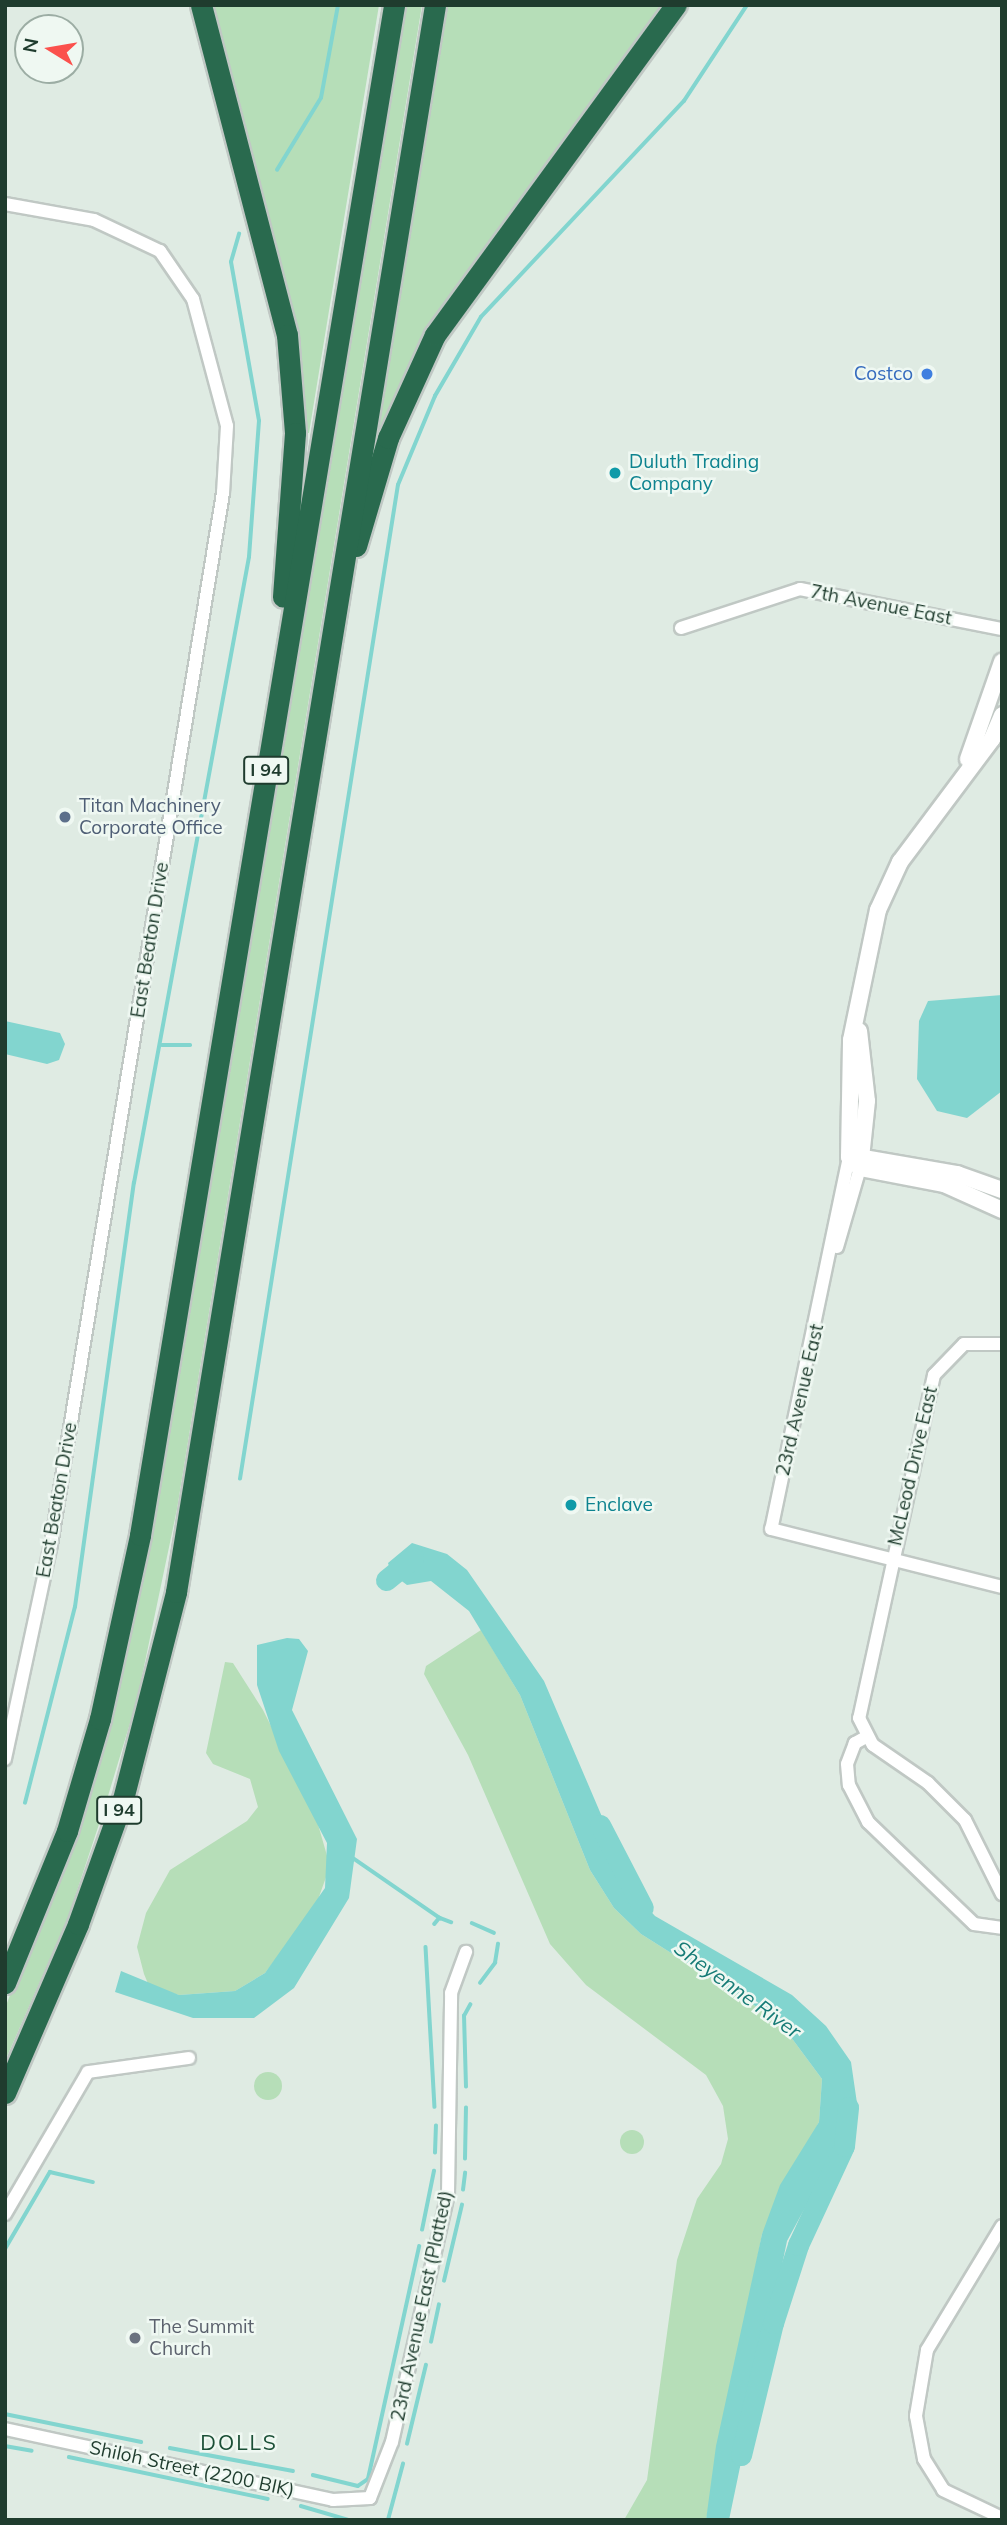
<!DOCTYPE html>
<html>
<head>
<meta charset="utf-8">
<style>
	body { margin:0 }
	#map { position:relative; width:1007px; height:2525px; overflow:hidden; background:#dfebe3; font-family:Mulish,sans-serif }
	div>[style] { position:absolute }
	.green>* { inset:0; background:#b6deb8 }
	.round { border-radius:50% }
	.water>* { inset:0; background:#82d5cf }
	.stream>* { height:3.5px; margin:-1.75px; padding:0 1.75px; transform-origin:1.75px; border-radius:1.75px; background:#82d5cf }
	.river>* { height:21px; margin:-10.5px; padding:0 10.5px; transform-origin:10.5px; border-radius:10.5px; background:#82d5cf }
	.roads { filter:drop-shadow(2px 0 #c0c8c4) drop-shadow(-2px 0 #c0c8c4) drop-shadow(0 2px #c0c8c4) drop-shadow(0 -2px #c0c8c4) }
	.minor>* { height:12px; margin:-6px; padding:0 6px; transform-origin:6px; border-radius:6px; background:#fff }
	.tertiary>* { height:16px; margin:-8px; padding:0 8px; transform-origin:8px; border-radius:8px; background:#fff }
	.motorway>* { height:21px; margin:-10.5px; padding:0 10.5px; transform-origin:10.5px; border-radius:10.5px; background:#296a4e }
	.dots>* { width:19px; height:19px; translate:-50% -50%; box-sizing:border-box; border:4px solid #eff8f2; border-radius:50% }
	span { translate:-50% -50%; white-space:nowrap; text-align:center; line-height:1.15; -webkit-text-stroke:5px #eff8f2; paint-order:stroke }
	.shield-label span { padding:2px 5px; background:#eff8f2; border:2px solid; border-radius:5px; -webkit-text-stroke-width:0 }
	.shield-label { font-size:18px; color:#1f3c2e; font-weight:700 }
	.shop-label { font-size:19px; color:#366cbe }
	.right { translate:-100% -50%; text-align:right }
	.culture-label { font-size:19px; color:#0d838f }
	.left { translate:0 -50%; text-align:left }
	.street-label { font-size:19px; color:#1f3c2e }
	.service-label { font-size:19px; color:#4e5e75 }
	.worship-label { font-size:19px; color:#5b616d }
	.water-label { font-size:21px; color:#167b76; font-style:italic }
	.neighbourhood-label { font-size:21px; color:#1a4f36; letter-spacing:2px }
	.frame { position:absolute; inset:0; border:7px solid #1f3c2e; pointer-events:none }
	.north { position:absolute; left:14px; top:14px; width:70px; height:70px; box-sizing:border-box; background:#eff8f2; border:2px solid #9cada4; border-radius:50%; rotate:281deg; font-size:19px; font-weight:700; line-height:28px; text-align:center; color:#1f3c2e }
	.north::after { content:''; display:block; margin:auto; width:24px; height:32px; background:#fb514d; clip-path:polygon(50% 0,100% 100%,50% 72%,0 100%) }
</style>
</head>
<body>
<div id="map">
	<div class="green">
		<div style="clip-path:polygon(208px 5px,379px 5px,309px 433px,302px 433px,279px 262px)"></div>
		<div style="clip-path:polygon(400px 5px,422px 5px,177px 1509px,137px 1700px,105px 1806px,68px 1918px,5px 2061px,5px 2008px,84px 1806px,126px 1653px,155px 1505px)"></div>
		<div style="clip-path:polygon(442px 5px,667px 5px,454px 290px,380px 437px,372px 436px)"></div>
		<div style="clip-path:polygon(481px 1630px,520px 1695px,590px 1870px,614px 1908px,641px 1934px,779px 2021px,822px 2079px,819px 2122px,762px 2234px,706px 2520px,624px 2520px,647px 2480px,677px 2260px,697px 2199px,721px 2164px,728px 2139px,723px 2106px,706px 2075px,586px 1985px,550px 1944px,468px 1755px,424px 1674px,426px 1666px)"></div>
		<div style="clip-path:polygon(225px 1662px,233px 1663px,263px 1710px,315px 1814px,330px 1866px,315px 1908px,265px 1973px,235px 1991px,179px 1995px,149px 1986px,144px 1974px,137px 1947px,146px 1913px,170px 1870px,247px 1821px,258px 1807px,250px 1779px,213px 1764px,206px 1753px)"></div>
		<div class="round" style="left:254px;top:2072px;width:28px;height:28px"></div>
		<div class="round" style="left:620px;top:2130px;width:24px;height:24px"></div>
	</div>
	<div class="water">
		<div style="clip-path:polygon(1002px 995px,1002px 1091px,967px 1118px,937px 1111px,917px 1079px,919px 1021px,928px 1001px)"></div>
		<div style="clip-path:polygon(5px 1021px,60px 1033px,65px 1044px,59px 1060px,47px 1064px,5px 1054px)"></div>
		<div style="clip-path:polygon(412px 1543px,447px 1554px,467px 1570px,544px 1681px,635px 1894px,655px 1916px,792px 1995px,826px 2026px,851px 2062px,858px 2110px,787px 2241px,729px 2520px,706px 2520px,716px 2446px,762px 2234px,780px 2185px,819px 2122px,822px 2079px,779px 2021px,641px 1934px,614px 1908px,590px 1870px,520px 1695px,469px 1611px,431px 1581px,407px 1585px,391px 1573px,388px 1563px)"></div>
		<div style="clip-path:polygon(287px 1638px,299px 1639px,308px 1651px,292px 1710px,357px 1839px,349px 1898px,294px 1988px,254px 2018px,193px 2018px,115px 1992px,121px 1971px,179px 1995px,235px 1991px,265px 1973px,325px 1888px,327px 1843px,279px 1751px,257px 1685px,257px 1645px)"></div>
	</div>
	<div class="stream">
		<div style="left:277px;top:170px;width:84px;rotate:-58.6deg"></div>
		<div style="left:321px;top:98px;width:95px;rotate:-79.6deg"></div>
		<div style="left:162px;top:1045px;width:28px"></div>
		<div style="left:240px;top:1479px;width:1006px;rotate:-80.97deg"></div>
		<div style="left:398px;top:485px;width:96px;rotate:-67.4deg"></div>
		<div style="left:435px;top:396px;width:91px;rotate:-59.8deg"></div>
		<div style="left:481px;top:317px;width:296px;rotate:-46.8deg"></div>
		<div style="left:684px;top:101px;width:115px;rotate:-56.7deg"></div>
		<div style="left:25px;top:1803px;width:202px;rotate:-75.7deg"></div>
		<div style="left:75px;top:1607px;width:428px;rotate:-82.1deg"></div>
		<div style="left:134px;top:1183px;width:636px;rotate:-79.59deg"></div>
		<div style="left:249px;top:557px;width:136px;rotate:-85.8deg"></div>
		<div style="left:259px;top:421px;width:161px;rotate:-100deg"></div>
		<div style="left:231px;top:262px;width:29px;rotate:-74deg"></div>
		<div style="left:353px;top:1858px;width:106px;rotate:34.6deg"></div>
		<div style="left:440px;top:1918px;width:8px;rotate:130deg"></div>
		<div style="left:440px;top:1918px;width:12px;rotate:20deg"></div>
		<div style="left:472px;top:1923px;width:24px;rotate:24deg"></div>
		<div style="left:426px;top:1947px;width:160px;rotate:86.8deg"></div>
		<div style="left:480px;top:1983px;width:25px;rotate:-53deg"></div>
		<div style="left:495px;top:1963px;width:19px;rotate:-81deg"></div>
		<div style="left:466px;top:2087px;width:71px;rotate:-91.6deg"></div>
		<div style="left:464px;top:2016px;width:13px;rotate:-61deg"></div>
		<div style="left:435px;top:2153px;width:27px;rotate:-88deg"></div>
		<div style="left:465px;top:2159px;width:51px;rotate:-88.9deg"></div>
		<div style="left:463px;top:2190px;width:17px;rotate:-83deg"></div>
		<div style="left:422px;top:2230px;width:60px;rotate:-78.5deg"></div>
		<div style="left:5px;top:2249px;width:89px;rotate:-59.7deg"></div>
		<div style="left:50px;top:2172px;width:44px;rotate:13.1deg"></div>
		<div style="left:444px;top:2281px;width:78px;rotate:-76.7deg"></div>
		<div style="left:431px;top:2342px;width:38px;rotate:-78deg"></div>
		<div style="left:5px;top:2414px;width:139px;rotate:11.6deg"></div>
		<div style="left:407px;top:2444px;width:81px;rotate:-76.5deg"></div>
		<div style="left:5px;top:2446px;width:27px;rotate:10deg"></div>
		<div style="left:170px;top:2448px;width:125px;rotate:10.6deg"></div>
		<div style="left:69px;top:2457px;width:203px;rotate:11.9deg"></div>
		<div style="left:313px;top:2475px;width:46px;rotate:13.7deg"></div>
		<div style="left:358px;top:2486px;width:12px;rotate:-35deg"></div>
		<div style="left:368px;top:2479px;width:238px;rotate:-77.6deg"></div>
		<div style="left:301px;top:2506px;width:50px;rotate:16.3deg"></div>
		<div style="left:388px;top:2520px;width:58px;rotate:-75deg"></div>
	</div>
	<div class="river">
		<div style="left:386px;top:1580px;width:35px;rotate:-39deg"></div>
		<div style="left:600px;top:1825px;width:93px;rotate:62.6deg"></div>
		<div style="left:741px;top:2455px;width:136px;rotate:-76.4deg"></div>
		<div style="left:773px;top:2323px;width:82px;rotate:-72.2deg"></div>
		<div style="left:798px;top:2245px;width:109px;rotate:-65.1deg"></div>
		<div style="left:844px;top:2146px;width:39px;rotate:-84deg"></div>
	</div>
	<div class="roads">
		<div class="minor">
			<div style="left:5px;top:204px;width:90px;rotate:10.2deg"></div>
			<div style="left:94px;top:220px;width:73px;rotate:25.2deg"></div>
			<div style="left:160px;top:251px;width:58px;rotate:55.5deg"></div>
			<div style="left:193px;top:299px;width:131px;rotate:75deg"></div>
			<div style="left:227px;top:426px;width:67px;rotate:93.4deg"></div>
			<div style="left:223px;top:493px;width:1065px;rotate:99.29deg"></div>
			<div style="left:51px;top:1544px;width:220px;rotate:102.1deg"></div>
			<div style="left:681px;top:628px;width:125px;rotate:-18.1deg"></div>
			<div style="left:800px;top:589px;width:206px;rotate:11.2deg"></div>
			<div style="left:849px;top:1157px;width:380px;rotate:101.8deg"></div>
			<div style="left:771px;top:1529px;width:238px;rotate:14.1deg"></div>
			<div style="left:837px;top:1247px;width:82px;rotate:-73.8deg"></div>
			<div style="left:1002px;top:1344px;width:38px;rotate:180deg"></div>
			<div style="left:964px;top:1344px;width:43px;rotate:134.1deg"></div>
			<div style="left:934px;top:1375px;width:351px;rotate:102.3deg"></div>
			<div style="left:859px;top:1718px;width:30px;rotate:63deg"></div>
			<div style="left:873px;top:1745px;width:67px;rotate:34.6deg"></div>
			<div style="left:928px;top:1783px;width:52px;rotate:45deg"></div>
			<div style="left:965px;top:1820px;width:83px;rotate:63.4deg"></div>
			<div style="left:866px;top:1737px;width:13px;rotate:151deg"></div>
			<div style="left:855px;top:1743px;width:22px;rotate:111deg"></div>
			<div style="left:847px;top:1764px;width:21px;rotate:85deg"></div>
			<div style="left:849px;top:1785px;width:42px;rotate:62.8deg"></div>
			<div style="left:868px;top:1822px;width:147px;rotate:43.9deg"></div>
			<div style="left:974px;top:1924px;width:28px;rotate:8deg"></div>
			<div style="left:5px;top:2214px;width:164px;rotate:-59.7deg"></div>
			<div style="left:88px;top:2072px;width:102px;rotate:-7.9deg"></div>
			<div style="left:1002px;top:2226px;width:145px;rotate:121.2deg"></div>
			<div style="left:927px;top:2350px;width:67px;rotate:99.5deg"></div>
			<div style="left:916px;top:2416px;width:44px;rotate:79.5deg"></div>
			<div style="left:924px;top:2459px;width:36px;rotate:58deg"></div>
			<div style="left:943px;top:2490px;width:65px;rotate:25.4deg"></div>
			<div style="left:5px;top:2429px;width:336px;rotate:12.2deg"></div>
			<div style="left:333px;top:2500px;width:37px;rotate:-3deg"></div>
			<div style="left:370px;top:2498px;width:60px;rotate:-68.6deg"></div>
			<div style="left:392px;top:2442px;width:254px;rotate:-77.3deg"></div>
			<div style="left:448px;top:2194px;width:201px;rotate:-89.1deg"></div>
			<div style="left:451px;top:1993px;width:44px;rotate:-69.9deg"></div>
		</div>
		<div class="tertiary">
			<div style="left:968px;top:759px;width:103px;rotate:-70.7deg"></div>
			<div style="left:859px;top:1031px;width:70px;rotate:83.5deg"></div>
			<div style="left:867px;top:1101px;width:67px;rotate:96deg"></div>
			<div style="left:852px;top:1156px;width:107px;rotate:9.7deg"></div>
			<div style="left:957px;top:1174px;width:48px;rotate:19.6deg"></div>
			<div style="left:849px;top:1157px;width:117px;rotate:-89deg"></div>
			<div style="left:851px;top:1040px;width:133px;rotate:-78.3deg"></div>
			<div style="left:878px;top:910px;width:53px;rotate:-65.4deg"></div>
			<div style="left:900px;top:862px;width:154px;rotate:-53.2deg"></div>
			<div style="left:992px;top:739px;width:26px;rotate:-67deg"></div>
			<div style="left:849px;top:1157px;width:16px;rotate:45deg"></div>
			<div style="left:860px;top:1168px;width:86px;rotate:10.8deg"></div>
			<div style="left:944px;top:1184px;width:64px;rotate:24.1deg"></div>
		</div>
		<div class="motorway">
			<div style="left:201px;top:5px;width:341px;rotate:75.4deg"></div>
			<div style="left:287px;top:335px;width:98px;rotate:85.3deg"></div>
			<div style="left:295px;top:433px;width:164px;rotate:94.2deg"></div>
			<div style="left:356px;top:546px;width:113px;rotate:-73.5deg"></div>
			<div style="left:388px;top:438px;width:113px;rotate:-65.5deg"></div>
			<div style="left:435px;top:335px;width:409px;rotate:-53.9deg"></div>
			<div style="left:5px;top:1983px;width:164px;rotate:-67.8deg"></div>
			<div style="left:67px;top:1831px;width:117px;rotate:-73.6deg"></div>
			<div style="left:100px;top:1719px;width:188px;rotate:-77.7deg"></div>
			<div style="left:140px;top:1535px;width:1551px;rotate:-80.57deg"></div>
			<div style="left:5px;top:2093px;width:184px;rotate:-66.6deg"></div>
			<div style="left:78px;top:1924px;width:133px;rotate:-70.2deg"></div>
			<div style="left:123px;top:1799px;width:214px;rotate:-75.6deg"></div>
			<div style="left:176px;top:1592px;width:1608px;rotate:-80.73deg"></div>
		</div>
	</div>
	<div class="dots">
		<div style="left:927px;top:374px;background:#3f7fe0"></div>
		<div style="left:615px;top:473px;background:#0f9aa8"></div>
		<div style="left:65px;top:817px;background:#5c6f8a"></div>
		<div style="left:571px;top:1505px;background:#0f9aa8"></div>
		<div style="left:135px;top:2338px;background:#6b7280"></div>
	</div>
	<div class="shield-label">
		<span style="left:266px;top:770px">I 94</span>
		<span style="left:119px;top:1810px">I 94</span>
	</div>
	<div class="shop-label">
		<span class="right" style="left:913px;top:374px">Costco</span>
	</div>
	<div class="culture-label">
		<span class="left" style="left:629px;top:473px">Duluth Trading<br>Company</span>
		<span class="left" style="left:585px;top:1505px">Enclave</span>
	</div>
	<div class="street-label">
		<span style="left:881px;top:605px;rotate:11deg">7th Avenue East</span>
		<span style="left:150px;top:940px;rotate:-81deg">East Beaton Drive</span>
		<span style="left:800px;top:1400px;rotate:-77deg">23rd Avenue East</span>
		<span style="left:913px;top:1466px;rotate:-77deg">McLeod Drive East</span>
		<span style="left:57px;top:1500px;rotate:-80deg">East Beaton Drive</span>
		<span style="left:422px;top:2306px;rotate:-78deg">23rd Avenue East (Platted)</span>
		<span style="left:192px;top:2469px;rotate:12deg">Shiloh Street (2200 BIK)</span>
	</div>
	<div class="service-label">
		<span class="left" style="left:79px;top:817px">Titan Machinery<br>Corporate Office</span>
	</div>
	<div class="worship-label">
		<span class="left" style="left:149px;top:2338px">The Summit<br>Church</span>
	</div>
	<div class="water-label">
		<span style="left:738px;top:1989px;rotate:36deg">Sheyenne River</span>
	</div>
	<div class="neighbourhood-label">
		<span style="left:239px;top:2442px">DOLLS</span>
	</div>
	<div class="frame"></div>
	<div class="north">N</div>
</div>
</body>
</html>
